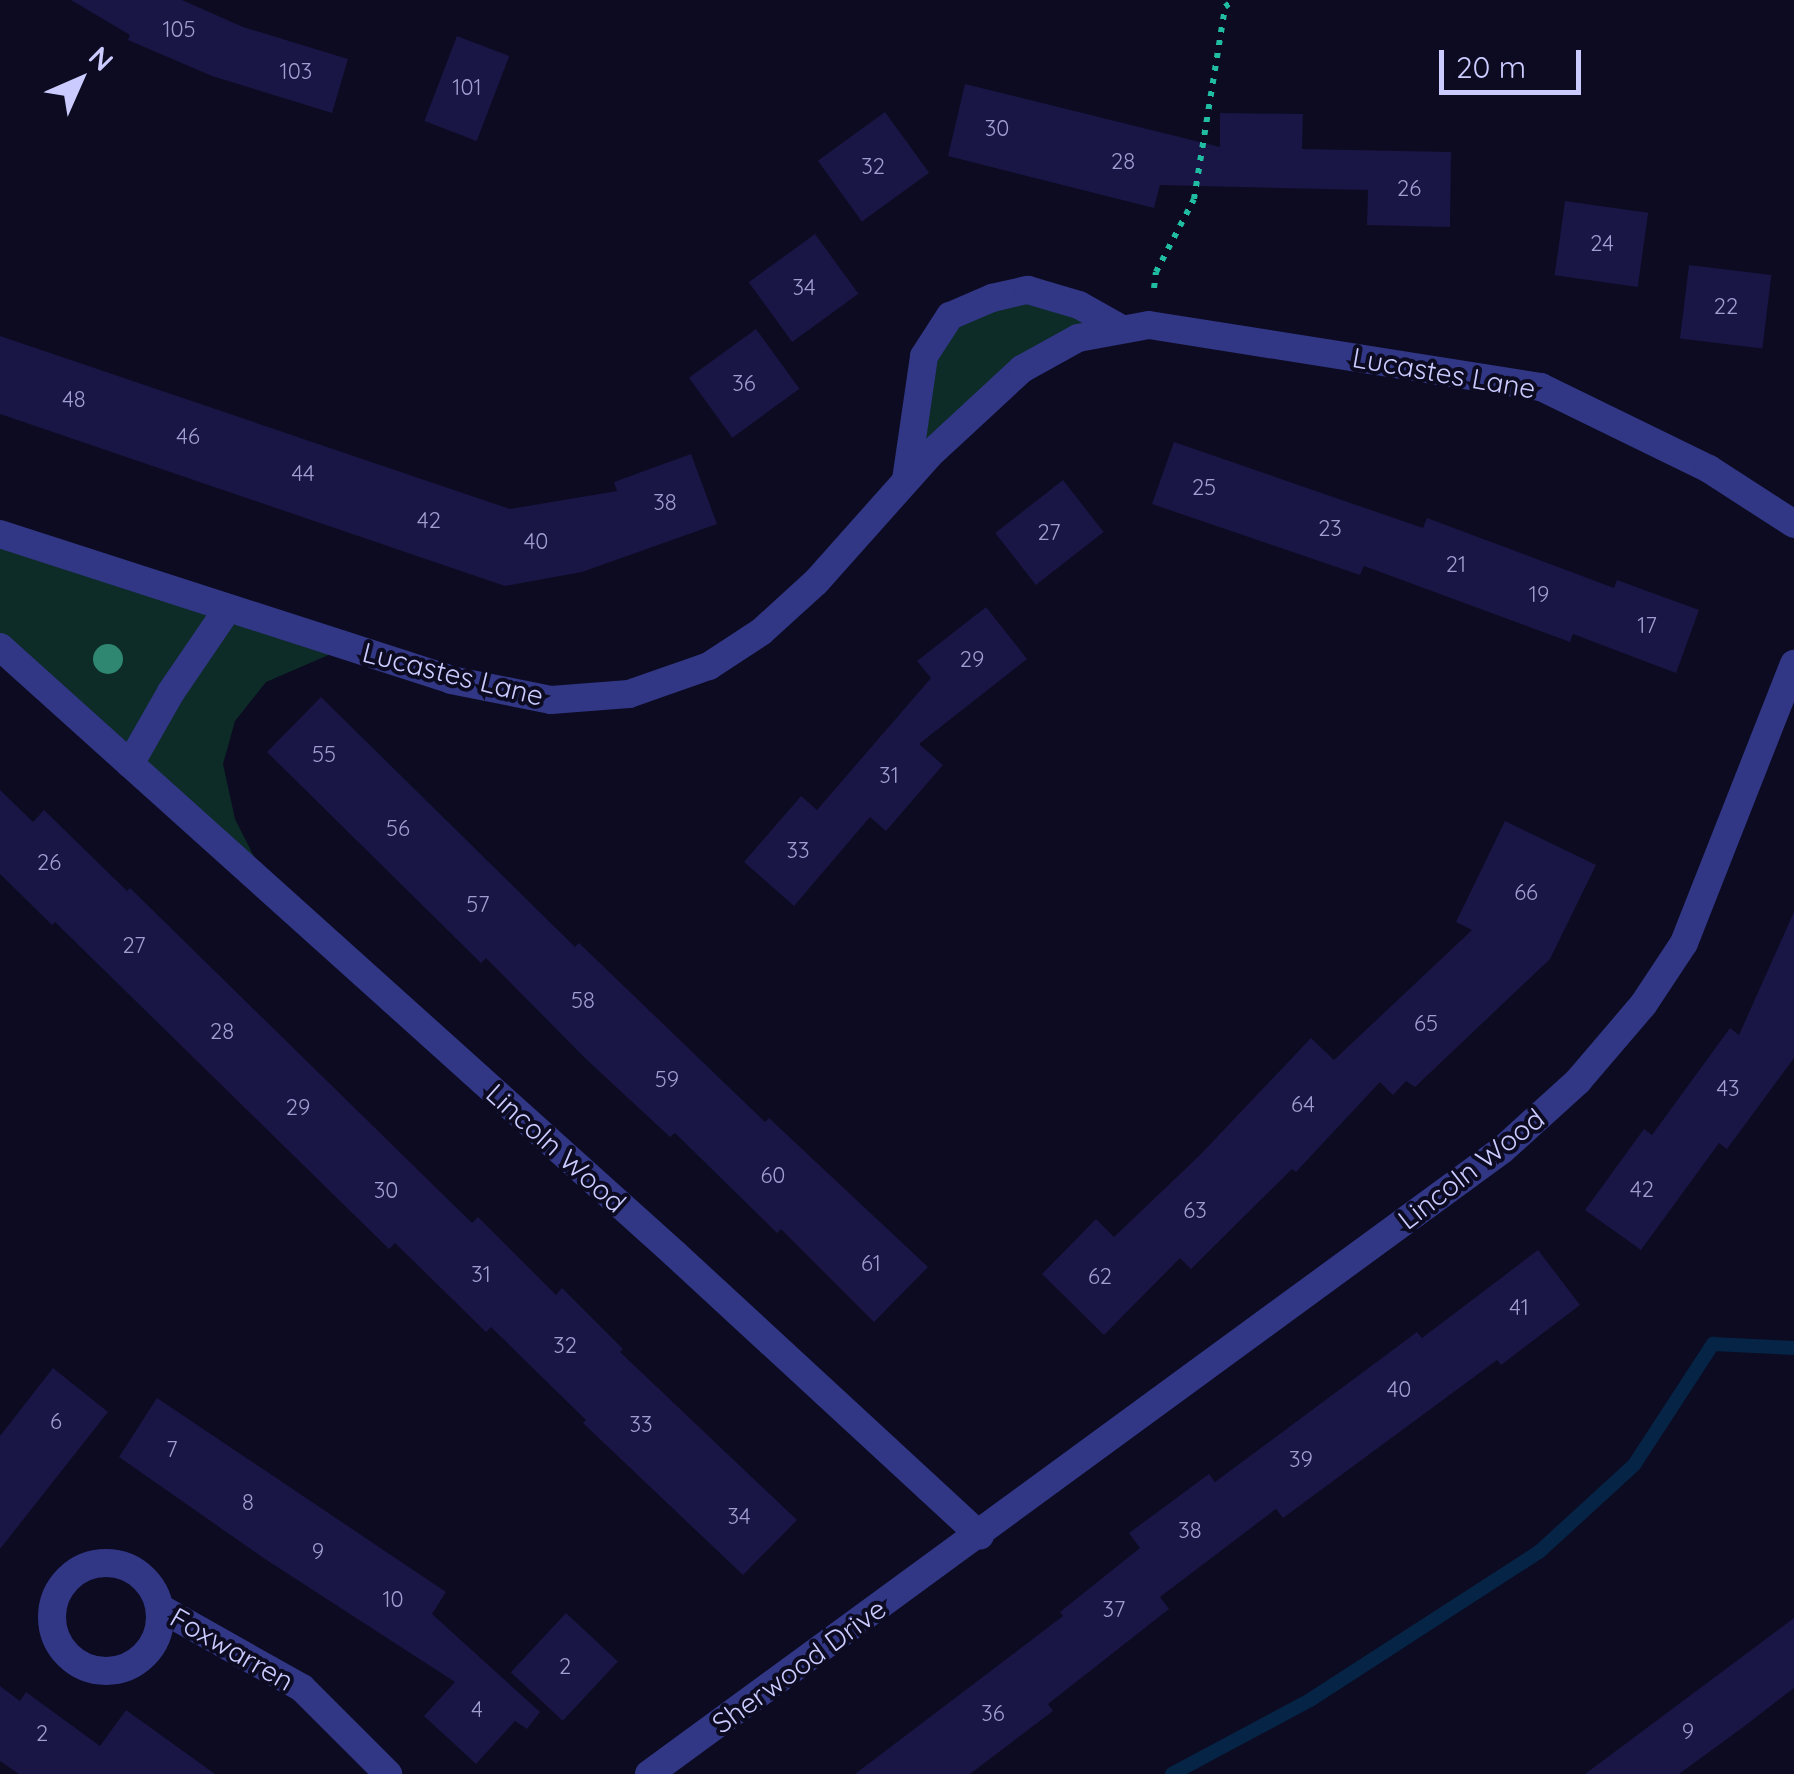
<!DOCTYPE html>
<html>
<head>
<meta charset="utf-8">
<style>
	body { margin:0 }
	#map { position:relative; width:1794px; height:1774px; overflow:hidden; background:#0c0b21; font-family:Quicksand,sans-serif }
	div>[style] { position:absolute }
	.green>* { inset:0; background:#0d2c27 }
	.stream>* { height:14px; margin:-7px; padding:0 7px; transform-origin:7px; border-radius:7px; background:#062445 }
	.building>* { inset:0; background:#191544; transform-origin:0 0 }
	.path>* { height:6px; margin-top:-3px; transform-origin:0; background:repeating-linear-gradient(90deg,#21bda3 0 5px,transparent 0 13px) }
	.minor>* { height:28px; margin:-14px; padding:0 14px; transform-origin:14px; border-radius:14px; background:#313685 }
	.minor>.ring { margin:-14px; padding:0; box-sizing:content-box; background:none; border:28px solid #313685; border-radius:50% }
	.trees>* { width:30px; height:30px; margin:-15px; border-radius:50%; background:#2f8671 }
	span { translate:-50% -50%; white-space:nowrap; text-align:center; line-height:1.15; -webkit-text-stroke:8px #0c0b21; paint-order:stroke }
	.number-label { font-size:22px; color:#9e9ed0 }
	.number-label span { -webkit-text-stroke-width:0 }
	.street-label { font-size:28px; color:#cbcbff }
	.north { position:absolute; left:30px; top:30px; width:100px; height:100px; -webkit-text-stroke:8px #0c0b21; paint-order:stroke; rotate:45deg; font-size:28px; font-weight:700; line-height:40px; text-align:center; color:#cbcbff }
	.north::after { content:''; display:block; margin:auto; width:35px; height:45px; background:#cbcbff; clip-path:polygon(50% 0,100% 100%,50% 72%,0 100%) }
	.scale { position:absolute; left:1439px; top:50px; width:142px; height:45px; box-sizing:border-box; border:5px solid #cbcbff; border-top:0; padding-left:12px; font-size:30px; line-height:35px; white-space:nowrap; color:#cbcbff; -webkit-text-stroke:8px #0c0b21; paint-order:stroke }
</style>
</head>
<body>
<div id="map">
	<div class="green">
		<div style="clip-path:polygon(1028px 290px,1122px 329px,1078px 338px,929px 455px,914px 412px,950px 316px)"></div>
		<div style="clip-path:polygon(0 534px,347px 647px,266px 682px,235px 721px,223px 764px,235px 819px,275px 898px,0 647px)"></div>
	</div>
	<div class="stream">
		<div style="left:1172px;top:1774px;width:157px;rotate:-28.2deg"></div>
		<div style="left:1310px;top:1700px;width:273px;rotate:-32.9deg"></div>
		<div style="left:1539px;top:1552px;width:129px;rotate:-42.5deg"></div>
		<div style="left:1634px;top:1465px;width:145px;rotate:-56.9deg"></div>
		<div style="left:1713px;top:1344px;width:81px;rotate:2.8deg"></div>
	</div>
	<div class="building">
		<div style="clip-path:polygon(71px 0,182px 0,243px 27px,348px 59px,332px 113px,212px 76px,128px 40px,130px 35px)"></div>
		<div style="left:457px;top:36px;width:56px;height:91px;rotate:21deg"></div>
		<div style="clip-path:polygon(965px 84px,1220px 147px,1220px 113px,1303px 114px,1302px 149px,1451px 152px,1450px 227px,1367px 225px,1368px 190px,1160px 185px,1154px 208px,948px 156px)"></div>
		<div style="left:885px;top:112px;width:75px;height:83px;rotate:54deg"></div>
		<div style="left:1565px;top:201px;width:84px;height:75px;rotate:8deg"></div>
		<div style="left:815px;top:234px;width:74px;height:82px;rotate:54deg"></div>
		<div style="left:1689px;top:265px;width:83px;height:74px;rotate:7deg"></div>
		<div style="left:756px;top:329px;width:74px;height:83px;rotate:54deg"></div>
		<div style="clip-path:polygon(0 336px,510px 509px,617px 491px,614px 482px,691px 454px,717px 524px,582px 572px,505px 586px,0 414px)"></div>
		<div style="clip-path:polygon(1174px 442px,1423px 528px,1427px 518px,1614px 588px,1617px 580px,1699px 610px,1676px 673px,1573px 634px,1570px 642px,1364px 566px,1360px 575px,1152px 504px)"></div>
		<div style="left:1063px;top:480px;width:66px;height:86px;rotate:52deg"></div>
		<div style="clip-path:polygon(986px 607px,1027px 659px,919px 744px,943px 765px,886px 831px,870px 817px,794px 906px,744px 862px,801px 796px,817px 810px,931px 678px,917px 661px)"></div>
		<div style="clip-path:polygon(321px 697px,575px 947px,579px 943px,765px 1122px,769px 1118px,928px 1267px,874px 1322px,781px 1229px,777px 1233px,675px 1133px,670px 1137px,586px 1059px,486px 958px,481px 963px,267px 752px)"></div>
		<div style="clip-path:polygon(0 790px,33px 822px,44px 810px,127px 891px,130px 888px,472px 1223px,478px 1217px,556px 1295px,562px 1288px,623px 1349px,620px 1352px,797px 1520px,743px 1575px,583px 1423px,586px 1420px,491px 1327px,486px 1332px,395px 1243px,389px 1249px,55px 922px,52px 925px,0 874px)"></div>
		<div style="clip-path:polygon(1505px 821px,1596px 865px,1550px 959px,1415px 1087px,1406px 1081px,1393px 1095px,1380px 1082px,1296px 1172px,1292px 1169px,1191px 1269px,1180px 1258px,1104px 1335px,1042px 1274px,1096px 1219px,1114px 1237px,1200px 1155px,1311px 1038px,1334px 1060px,1472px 930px,1456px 922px)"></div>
		<div style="clip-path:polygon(1794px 912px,1794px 1058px,1727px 1149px,1719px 1143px,1641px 1250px,1585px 1210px,1644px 1129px,1652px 1135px,1730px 1028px,1739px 1035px)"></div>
		<div style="clip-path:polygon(1538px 1250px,1580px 1305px,1501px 1365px,1497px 1360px,1283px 1518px,1276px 1509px,1160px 1597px,1169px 1609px,1048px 1704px,1053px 1711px,970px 1774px,855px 1774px,1063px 1616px,1060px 1612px,1140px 1548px,1129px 1533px,1209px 1474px,1215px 1482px,1417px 1332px,1422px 1338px)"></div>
		<div style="clip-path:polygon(53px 1368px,108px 1412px,0 1549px,0 1436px)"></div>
		<div style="clip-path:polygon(157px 1398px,446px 1592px,432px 1614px,540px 1712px,527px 1729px,515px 1721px,476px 1764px,424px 1716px,455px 1682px,265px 1559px,119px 1457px)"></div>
		<div style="left:566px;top:1613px;width:71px;height:81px;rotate:43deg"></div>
		<div style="clip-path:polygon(1794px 1618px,1794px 1688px,1742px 1728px,1679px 1774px,1585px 1774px)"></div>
		<div style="clip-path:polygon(0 1686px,20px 1701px,26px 1692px,100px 1746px,126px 1710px,215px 1774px,19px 1774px,0 1761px)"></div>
	</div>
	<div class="path">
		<div style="left:1154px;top:288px;width:16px;rotate:-83deg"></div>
		<div style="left:1156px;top:272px;width:82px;rotate:-62.5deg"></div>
		<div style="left:1194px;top:199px;width:194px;rotate:-80.8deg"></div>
		<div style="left:1225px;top:7px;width:11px;rotate:-41deg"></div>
	</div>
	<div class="minor">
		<div style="left:906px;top:480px;width:125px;rotate:-81.7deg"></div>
		<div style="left:924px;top:356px;width:48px;rotate:-57deg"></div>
		<div style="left:950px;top:316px;width:46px;rotate:-23.2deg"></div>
		<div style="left:992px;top:298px;width:37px;rotate:-13deg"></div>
		<div style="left:1028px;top:290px;width:53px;rotate:16.4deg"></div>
		<div style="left:1079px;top:305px;width:49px;rotate:29.2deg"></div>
		<div style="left:0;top:534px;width:474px;rotate:17.9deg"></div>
		<div style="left:451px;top:680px;width:102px;rotate:11.3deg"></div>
		<div style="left:551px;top:700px;width:78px;rotate:-4.4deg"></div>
		<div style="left:629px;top:694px;width:85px;rotate:-19.3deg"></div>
		<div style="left:709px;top:666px;width:62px;rotate:-33.2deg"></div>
		<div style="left:761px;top:632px;width:74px;rotate:-42.3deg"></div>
		<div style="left:816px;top:582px;width:170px;rotate:-48.3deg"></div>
		<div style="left:929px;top:455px;width:127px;rotate:-42.8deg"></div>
		<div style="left:1022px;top:369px;width:64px;rotate:-29deg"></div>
		<div style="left:1078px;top:338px;width:72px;rotate:-10.4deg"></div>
		<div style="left:1149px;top:325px;width:397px;rotate:9deg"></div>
		<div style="left:1541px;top:387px;width:187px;rotate:26deg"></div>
		<div style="left:1709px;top:469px;width:101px;rotate:32.9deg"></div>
		<div style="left:0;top:647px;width:908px;rotate:41.96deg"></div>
		<div style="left:675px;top:1254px;width:415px;rotate:42.7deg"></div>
		<div style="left:130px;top:764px;width:83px;rotate:-60.3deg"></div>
		<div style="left:171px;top:692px;width:99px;rotate:-55.7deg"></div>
		<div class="ring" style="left:52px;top:1563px;width:80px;height:80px"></div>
		<div style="left:160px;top:1608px;width:163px;rotate:29.4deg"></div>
		<div style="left:302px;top:1688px;width:122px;rotate:45deg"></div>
		<div style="left:649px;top:1774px;width:1057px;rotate:-36.19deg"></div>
		<div style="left:1502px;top:1150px;width:103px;rotate:-42.2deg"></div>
		<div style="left:1578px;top:1081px;width:100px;rotate:-49.5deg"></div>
		<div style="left:1643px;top:1005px;width:74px;rotate:-56.5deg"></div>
		<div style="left:1684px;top:943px;width:300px;rotate:-68.5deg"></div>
	</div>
	<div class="trees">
		<div style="left:108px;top:659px"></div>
	</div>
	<div class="number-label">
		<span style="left:179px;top:30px">105</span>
		<span style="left:296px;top:72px">103</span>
		<span style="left:467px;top:88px">101</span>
		<span style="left:997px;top:129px">30</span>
		<span style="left:1123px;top:162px">28</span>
		<span style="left:873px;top:167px">32</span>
		<span style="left:1409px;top:189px">26</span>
		<span style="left:1602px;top:244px">24</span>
		<span style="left:804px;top:288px">34</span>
		<span style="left:1726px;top:307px">22</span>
		<span style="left:744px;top:384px">36</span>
		<span style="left:74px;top:400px">48</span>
		<span style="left:188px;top:437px">46</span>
		<span style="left:303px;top:474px">44</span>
		<span style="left:1204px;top:488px">25</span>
		<span style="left:665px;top:503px">38</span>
		<span style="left:429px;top:521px">42</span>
		<span style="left:1330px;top:529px">23</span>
		<span style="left:1049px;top:533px">27</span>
		<span style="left:536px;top:542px">40</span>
		<span style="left:1456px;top:565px">21</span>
		<span style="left:1539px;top:595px">19</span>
		<span style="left:1647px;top:626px">17</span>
		<span style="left:972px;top:660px">29</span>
		<span style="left:324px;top:755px">55</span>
		<span style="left:889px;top:776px">31</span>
		<span style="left:398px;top:829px">56</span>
		<span style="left:798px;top:851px">33</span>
		<span style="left:49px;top:863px">26</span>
		<span style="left:1526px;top:893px">66</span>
		<span style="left:478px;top:905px">57</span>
		<span style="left:134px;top:946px">27</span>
		<span style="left:583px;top:1001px">58</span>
		<span style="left:1426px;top:1024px">65</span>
		<span style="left:222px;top:1032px">28</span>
		<span style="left:667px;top:1080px">59</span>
		<span style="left:1728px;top:1089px">43</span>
		<span style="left:1303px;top:1105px">64</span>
		<span style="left:298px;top:1108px">29</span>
		<span style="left:773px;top:1176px">60</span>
		<span style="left:1642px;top:1190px">42</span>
		<span style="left:386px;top:1191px">30</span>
		<span style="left:1195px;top:1211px">63</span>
		<span style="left:871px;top:1264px">61</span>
		<span style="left:481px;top:1275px">31</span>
		<span style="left:1100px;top:1277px">62</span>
		<span style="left:1519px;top:1308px">41</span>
		<span style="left:565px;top:1346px">32</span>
		<span style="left:1399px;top:1390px">40</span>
		<span style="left:56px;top:1422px">6</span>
		<span style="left:641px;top:1425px">33</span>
		<span style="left:172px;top:1450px">7</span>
		<span style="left:1301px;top:1460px">39</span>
		<span style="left:248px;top:1503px">8</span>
		<span style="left:739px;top:1517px">34</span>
		<span style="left:1190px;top:1531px">38</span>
		<span style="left:318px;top:1552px">9</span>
		<span style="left:393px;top:1600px">10</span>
		<span style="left:1114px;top:1610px">37</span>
		<span style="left:565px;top:1667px">2</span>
		<span style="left:477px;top:1710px">4</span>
		<span style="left:993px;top:1714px">36</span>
		<span style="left:1688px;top:1732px">9</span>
		<span style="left:42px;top:1734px">2</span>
	</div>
	<div class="street-label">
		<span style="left:1444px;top:373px;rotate:10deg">Lucastes Lane</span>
		<span style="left:453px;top:674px;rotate:14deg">Lucastes Lane</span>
		<span style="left:556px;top:1148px;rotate:42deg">Lincoln Wood</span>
		<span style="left:1471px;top:1169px;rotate:-38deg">Lincoln Wood</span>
		<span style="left:232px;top:1649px;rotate:30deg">Foxwarren</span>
		<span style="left:799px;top:1666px;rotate:-36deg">Sherwood Drive</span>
	</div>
	<div class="north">N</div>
	<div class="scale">20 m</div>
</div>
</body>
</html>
